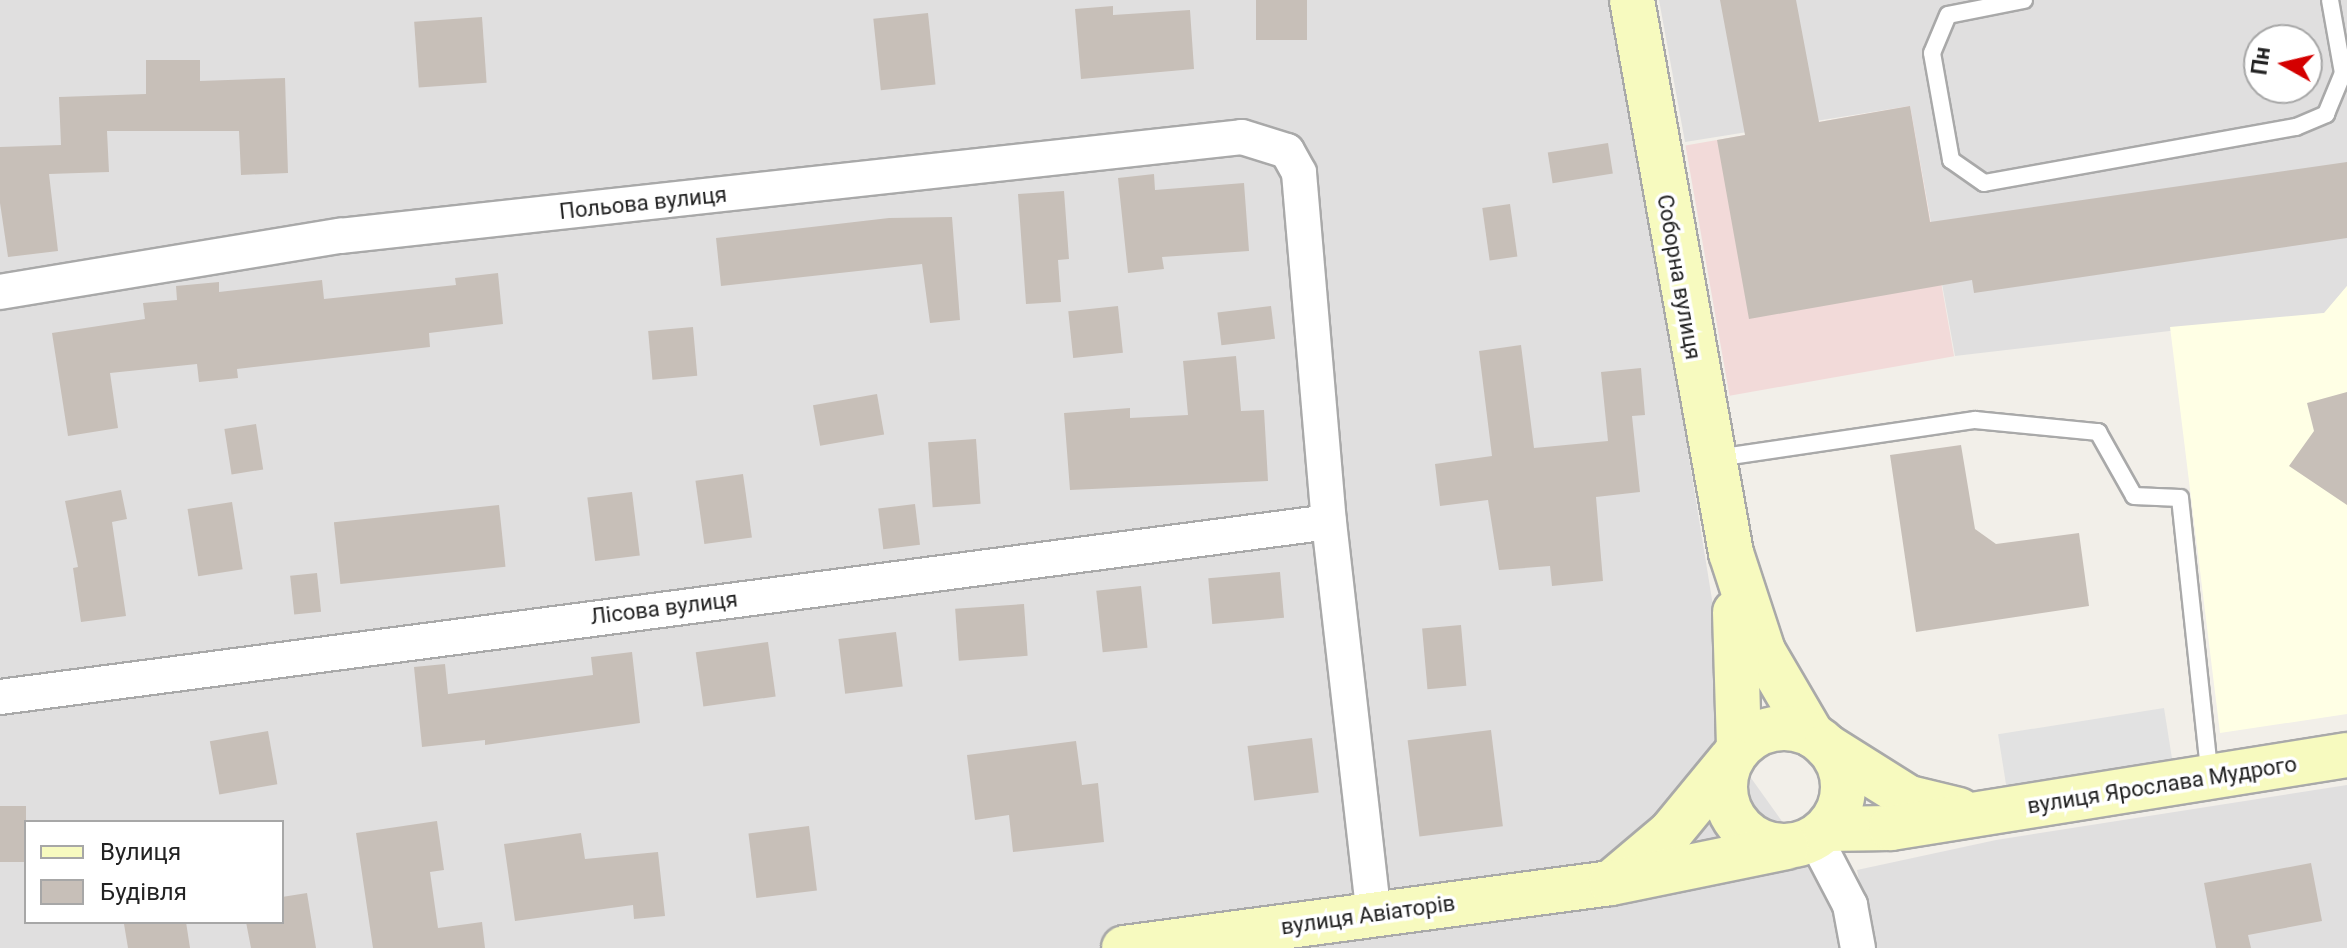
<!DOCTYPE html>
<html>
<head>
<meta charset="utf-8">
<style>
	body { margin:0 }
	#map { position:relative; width:2347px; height:948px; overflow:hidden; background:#f2efe9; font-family:Roboto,sans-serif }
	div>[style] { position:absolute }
	.residential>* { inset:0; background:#e0dfdf }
	.commercial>* { inset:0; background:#f2dad9; transform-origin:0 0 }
	.education>* { inset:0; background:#ffffe5 }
	.parking>* { inset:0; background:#e2e2e2; transform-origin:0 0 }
	.building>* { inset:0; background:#c7bfb8; transform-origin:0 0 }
	.roads { filter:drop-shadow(2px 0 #a9a9a9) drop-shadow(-2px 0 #a9a9a9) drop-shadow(0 2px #a9a9a9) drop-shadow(0 -2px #a9a9a9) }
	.lane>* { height:16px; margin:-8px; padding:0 8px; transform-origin:8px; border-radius:8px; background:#fff }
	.street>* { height:34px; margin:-17px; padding:0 17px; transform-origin:17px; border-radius:17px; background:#fff }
	.secondary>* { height:44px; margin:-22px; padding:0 22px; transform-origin:22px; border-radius:22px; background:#f7fabf }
	.secondary>.ring { margin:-22px; padding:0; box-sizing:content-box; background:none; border:44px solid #f7fabf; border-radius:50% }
	span { translate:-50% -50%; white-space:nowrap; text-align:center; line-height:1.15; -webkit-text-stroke:7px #fff; paint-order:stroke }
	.street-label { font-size:22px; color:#222 }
	.legend { position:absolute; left:24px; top:820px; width:260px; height:104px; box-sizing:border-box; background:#fff; border:2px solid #a7a7a7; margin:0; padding:10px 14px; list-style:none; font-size:24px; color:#222 }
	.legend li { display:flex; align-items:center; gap:16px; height:40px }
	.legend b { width:40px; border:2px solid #a7a7a7 }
	.north { position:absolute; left:2243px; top:24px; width:80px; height:80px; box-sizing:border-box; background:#fff; border:2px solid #a7a7a7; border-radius:50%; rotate:278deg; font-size:22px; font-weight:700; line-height:32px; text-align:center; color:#222 }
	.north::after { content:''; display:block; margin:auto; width:28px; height:36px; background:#d40000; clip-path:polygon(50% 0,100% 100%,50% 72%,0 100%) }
</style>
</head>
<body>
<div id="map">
	<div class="residential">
		<div style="clip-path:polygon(evenodd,0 0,1615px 0,1715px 618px,1716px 729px,1831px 890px,1840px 948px,0 948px,0 0,26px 822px,282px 822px,282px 922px,26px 922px,26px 822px)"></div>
		<div style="clip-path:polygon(evenodd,1659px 0,2347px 0,2347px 286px,2325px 313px,1955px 356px,1910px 106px,1685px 142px,1659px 0,2259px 40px,2307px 40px,2307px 88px,2259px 88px,2259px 40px)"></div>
		<div style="clip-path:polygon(2347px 785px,2347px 948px,1872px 948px,1857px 870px,1996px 840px)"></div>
	</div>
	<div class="commercial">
		<div style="left:1910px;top:106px;width:254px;height:228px;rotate:80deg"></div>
	</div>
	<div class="education">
		<div style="clip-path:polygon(2347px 286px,2347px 714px,2220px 733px,2170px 327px,2324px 313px)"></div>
	</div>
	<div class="parking">
		<div style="left:2164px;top:708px;width:60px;height:168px;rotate:81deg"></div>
	</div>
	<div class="building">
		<div style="left:1256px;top:0;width:51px;height:40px"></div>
		<div style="clip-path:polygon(1720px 0,1796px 0,1819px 122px,1910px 106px,1930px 222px,2347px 162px,2347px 238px,1974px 293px,1972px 280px,1749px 319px,1717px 140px,1745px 135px)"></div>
		<div style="clip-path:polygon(1113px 6px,1113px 15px,1190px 10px,1194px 69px,1081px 79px,1075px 9px)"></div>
		<div style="left:928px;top:13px;width:72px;height:55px;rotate:84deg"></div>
		<div style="left:482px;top:17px;width:66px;height:68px;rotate:86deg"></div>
		<div style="clip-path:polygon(146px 60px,200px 60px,200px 81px,285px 78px,288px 173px,241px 175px,239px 131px,107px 131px,109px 172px,49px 174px,58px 251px,8px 257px,0 203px,0 147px,61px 145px,59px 97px,146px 94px)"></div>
		<div style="left:1608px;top:143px;width:31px;height:61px;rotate:81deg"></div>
		<div style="clip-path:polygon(1154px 174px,1155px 190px,1244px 183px,1249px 251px,1162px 257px,1164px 269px,1128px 273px,1118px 178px)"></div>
		<div style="clip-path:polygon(1064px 191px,1069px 259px,1058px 260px,1061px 302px,1026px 304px,1018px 194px)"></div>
		<div style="left:1510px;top:204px;width:53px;height:28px;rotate:82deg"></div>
		<div style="clip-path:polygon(952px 217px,960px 320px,930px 323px,922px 264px,721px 286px,716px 238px,889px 218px)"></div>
		<div style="clip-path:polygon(498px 273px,503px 324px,429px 333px,430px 347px,237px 369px,238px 378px,199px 382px,197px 364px,110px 373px,118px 428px,68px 436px,52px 333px,145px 319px,143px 303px,177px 300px,176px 286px,219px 282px,219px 292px,322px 280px,324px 299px,456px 285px,455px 278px)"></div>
		<div style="left:1118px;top:306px;width:47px;height:50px;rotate:84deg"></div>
		<div style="left:1271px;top:306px;width:33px;height:54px;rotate:83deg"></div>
		<div style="left:693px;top:327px;width:49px;height:45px;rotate:85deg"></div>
		<div style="clip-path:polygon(1521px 345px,1534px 448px,1608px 441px,1601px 372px,1641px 368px,1645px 415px,1632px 416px,1640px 492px,1596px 497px,1603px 581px,1552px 586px,1550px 566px,1499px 570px,1488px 500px,1440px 506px,1435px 464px,1492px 456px,1479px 351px)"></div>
		<div style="clip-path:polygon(1236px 356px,1241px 411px,1264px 410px,1268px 481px,1070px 490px,1064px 413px,1130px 408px,1130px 418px,1188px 415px,1183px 361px)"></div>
		<div style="clip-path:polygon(2347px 392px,2347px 505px,2289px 466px,2314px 431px,2307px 403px)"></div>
		<div style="left:877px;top:394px;width:41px;height:65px;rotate:80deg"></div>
		<div style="left:256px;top:424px;width:46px;height:32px;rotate:81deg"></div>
		<div style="left:976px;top:439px;width:65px;height:48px;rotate:86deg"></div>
		<div style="clip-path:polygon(1961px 445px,1975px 529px,1996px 544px,2079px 533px,2089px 606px,1916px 632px,1890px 455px)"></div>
		<div style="left:743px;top:474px;width:64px;height:48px;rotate:82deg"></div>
		<div style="clip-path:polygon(121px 490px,127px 519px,112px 522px,126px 616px,81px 622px,73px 568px,78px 567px,65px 501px)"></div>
		<div style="left:632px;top:492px;width:64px;height:45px;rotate:83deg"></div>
		<div style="left:232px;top:502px;width:68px;height:45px;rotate:81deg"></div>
		<div style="left:915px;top:504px;width:41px;height:37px;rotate:83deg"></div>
		<div style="left:499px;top:505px;width:62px;height:166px;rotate:84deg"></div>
		<div style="left:1280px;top:572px;width:46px;height:72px;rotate:85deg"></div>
		<div style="left:317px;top:573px;width:39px;height:27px;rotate:84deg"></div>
		<div style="left:1141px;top:586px;width:62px;height:45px;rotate:84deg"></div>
		<div style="left:1024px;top:604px;width:52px;height:69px;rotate:86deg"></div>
		<div style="left:1461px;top:625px;width:61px;height:39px;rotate:85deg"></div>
		<div style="left:896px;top:632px;width:55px;height:58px;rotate:83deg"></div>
		<div style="left:768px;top:642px;width:55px;height:73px;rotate:82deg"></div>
		<div style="clip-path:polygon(632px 652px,640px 723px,485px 745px,485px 740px,422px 747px,414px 667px,445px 664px,448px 694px,593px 675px,591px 657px)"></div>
		<div style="left:1491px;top:730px;width:97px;height:84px;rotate:83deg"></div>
		<div style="left:268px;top:731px;width:54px;height:59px;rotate:80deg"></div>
		<div style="left:1312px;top:738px;width:55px;height:65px;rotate:83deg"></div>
		<div style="clip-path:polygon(1076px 741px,1082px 785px,1098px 783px,1104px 842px,1013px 852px,1009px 815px,975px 820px,967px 755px)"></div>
		<div style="left:26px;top:806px;width:56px;height:26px;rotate:90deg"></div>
		<div style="clip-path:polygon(437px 821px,444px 870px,430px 872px,438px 928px,482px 922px,485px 948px,373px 948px,356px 833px)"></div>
		<div style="left:809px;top:826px;width:65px;height:61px;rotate:83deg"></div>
		<div style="clip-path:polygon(581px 833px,585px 859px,658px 852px,665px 916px,634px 919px,633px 905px,515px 921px,504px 844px)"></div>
		<div style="clip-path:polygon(2311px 863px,2322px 921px,2248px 935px,2251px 948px,2216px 948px,2204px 883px)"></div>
		<div style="clip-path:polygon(307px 893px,316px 948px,251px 948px,246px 922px,282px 922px,282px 897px)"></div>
		<div style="clip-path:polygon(186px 922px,190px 948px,128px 948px,124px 924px)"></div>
	</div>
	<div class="roads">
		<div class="lane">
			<div style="left:2024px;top:0;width:77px;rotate:168.8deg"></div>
			<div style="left:1948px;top:15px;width:41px;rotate:112.8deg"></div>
			<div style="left:1932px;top:53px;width:109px;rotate:79.9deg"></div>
			<div style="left:1951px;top:160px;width:40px;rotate:34.9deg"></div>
			<div style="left:1984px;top:183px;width:317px;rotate:-10.2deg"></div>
			<div style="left:2296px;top:127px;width:33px;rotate:-23deg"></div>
			<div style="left:2326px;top:114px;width:44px;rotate:-67.5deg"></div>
			<div style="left:2343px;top:73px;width:74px;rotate:-100.1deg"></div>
			<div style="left:1717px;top:458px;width:261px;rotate:-8.4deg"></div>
			<div style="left:1975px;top:420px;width:124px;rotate:5.6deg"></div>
			<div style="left:2098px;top:432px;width:73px;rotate:60.6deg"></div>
			<div style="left:2134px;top:496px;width:46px;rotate:2.5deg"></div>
			<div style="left:2180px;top:498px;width:281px;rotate:83.9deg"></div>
		</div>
		<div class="street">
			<div style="left:0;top:292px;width:345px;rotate:-9.4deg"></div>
			<div style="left:340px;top:236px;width:907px;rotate:-6.26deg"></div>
			<div style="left:1242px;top:137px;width:47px;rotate:17.3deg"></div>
			<div style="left:1287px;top:151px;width:25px;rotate:61deg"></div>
			<div style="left:1299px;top:173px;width:350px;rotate:85.1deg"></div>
			<div style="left:1329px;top:522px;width:395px;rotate:83.5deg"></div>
			<div style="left:0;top:697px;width:1340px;rotate:-7.5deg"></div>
			<div style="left:1815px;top:838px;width:76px;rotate:62.4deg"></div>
			<div style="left:1850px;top:905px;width:44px;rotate:79.5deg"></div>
		</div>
		<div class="secondary">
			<div style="left:1632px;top:0;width:562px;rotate:79.85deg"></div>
			<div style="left:1731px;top:553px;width:103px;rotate:71.9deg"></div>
			<div style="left:1763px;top:651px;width:97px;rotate:59.7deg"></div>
			<div style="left:1735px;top:612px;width:136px;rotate:88.3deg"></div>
			<div class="ring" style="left:1725px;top:728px;width:74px;height:74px"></div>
			<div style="left:1826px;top:746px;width:98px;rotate:32.1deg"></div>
			<div style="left:1909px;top:798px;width:51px;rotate:13.5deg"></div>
			<div style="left:1827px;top:829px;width:64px;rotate:-0.9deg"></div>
			<div style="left:1891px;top:828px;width:462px;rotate:-9.1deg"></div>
			<div style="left:1613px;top:881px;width:76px;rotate:-40.2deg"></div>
			<div style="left:1671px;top:832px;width:94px;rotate:-50.6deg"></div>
			<div style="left:1124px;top:948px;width:491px;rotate:-7.6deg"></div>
			<div style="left:1611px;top:883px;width:179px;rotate:-11.6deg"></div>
		</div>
	</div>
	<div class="street-label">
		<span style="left:643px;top:203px;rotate:-6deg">Польова вулиця</span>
		<span style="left:1679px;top:277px;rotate:80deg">Соборна вулиця</span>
		<span style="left:664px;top:608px;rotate:-7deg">Лісова вулиця</span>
		<span style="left:2162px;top:785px;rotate:-9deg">вулиця Ярослава Мудрого</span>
		<span style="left:1368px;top:915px;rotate:-8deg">вулиця Авіаторів</span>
	</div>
	<ul class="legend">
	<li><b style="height:10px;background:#f7fabf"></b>Вулиця</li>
	<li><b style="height:22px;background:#c7bfb8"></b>Будівля</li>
	</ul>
	<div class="north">Пн</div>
</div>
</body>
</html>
